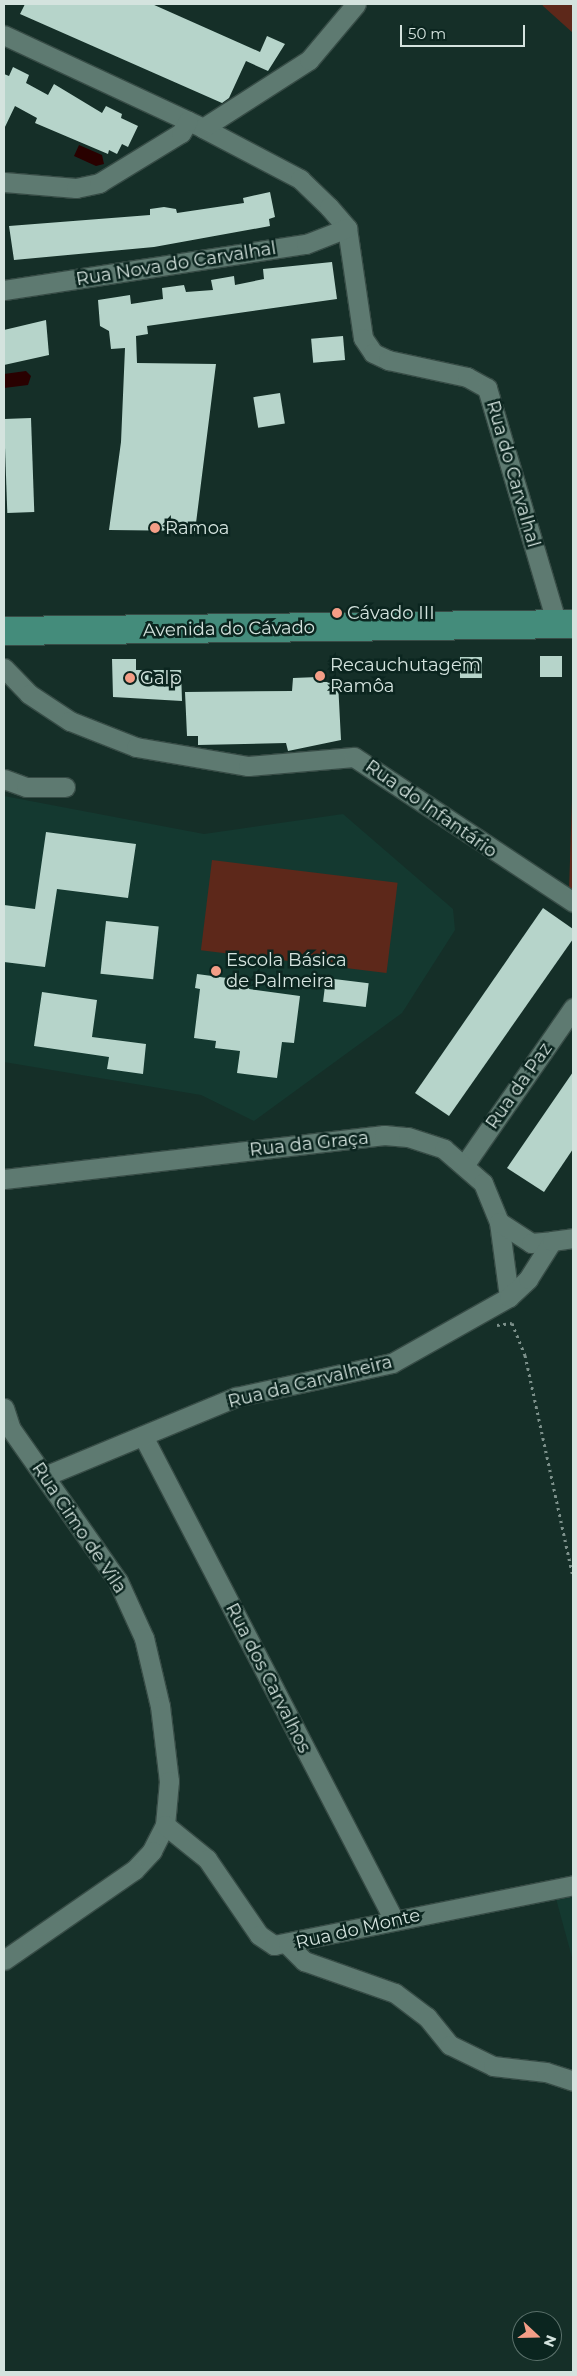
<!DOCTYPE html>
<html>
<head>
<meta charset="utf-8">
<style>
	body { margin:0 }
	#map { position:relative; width:577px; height:2376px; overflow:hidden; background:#152f28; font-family:Montserrat,sans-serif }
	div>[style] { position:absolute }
	.built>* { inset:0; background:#143930 }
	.green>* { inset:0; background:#5d281a; transform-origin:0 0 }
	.water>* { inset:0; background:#290100 }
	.building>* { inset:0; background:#b6d4ca; transform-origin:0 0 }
	.path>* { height:3px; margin-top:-1.5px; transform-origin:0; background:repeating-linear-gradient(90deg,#7c908a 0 2.5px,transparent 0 6.5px) }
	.roads { filter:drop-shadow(1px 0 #374c46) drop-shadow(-1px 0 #374c46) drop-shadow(0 1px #374c46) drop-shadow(0 -1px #374c46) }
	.minor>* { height:19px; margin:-9.5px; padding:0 9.5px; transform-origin:9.5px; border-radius:9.5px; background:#5e7a71 }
	.primary>* { height:28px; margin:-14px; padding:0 14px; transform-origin:14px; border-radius:14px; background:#448c7b }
	.dots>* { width:14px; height:14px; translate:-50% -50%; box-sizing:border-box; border:2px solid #0b251f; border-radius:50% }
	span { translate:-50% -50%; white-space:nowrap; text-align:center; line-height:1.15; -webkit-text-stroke:5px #0b251f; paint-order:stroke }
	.street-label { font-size:18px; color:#d4e3de }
	.poi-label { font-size:18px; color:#d4e3de }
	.left { translate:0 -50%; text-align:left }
	.frame { position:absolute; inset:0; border:5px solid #d4e3de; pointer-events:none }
	.north { position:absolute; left:512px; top:2311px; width:50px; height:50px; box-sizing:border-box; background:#0b251f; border:1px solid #5b716b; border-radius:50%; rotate:111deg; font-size:14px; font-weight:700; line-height:20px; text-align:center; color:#d4e3de }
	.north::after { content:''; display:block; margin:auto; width:18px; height:22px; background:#f49e87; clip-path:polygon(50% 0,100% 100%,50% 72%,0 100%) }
	.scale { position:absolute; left:400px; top:25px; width:125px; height:22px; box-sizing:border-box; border:2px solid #d4e3de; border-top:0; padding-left:6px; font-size:15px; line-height:18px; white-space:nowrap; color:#d4e3de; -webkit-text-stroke:4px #0b251f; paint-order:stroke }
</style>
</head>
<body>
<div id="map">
	<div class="built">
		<div style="clip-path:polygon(4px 796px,204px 834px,343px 814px,453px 909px,455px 930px,402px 1013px,254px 1121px,201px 1095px,4px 1062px)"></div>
		<div style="clip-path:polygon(573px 1892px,573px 1961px,555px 1895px)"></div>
	</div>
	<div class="green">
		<div style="clip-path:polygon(542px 4px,573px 4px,573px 33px,543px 6px)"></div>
		<div style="clip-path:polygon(573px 766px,573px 894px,569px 892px)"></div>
		<div style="left:212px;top:860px;width:187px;height:91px;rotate:7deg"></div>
	</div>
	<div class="water">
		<div style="clip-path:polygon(79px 145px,102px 155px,104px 164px,96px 166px,74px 156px)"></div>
		<div style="clip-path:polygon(26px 371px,31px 376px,28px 385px,4px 388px,4px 374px)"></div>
	</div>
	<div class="building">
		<div style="clip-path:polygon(25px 4px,152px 4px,260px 52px,267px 36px,285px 44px,268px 71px,246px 61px,229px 98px,222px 103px,20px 14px)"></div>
		<div style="clip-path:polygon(13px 67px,29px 75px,26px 83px,48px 95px,54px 84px,102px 113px,106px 106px,122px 114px,121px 118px,138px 126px,128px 147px,122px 144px,117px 154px,109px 150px,108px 154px,35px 123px,37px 118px,15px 106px,4px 129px,4px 74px,9px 76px)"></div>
		<div style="clip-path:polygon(270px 192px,275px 217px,269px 219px,270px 226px,154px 247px,14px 260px,9px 226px,150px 215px,150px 209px,164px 207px,176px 209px,177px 213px,244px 203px,243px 198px)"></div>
		<div style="clip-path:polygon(332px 262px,337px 299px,147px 326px,148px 334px,136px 336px,137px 363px,216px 364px,195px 531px,109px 530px,121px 442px,125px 348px,111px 349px,109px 331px,100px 326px,98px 300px,130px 295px,131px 304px,163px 299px,162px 288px,184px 285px,186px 292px,213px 290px,211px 280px,234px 276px,235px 285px,264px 279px,263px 269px)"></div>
		<div style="clip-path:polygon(46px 320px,49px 355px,4px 365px,4px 330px)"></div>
		<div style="left:343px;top:336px;width:24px;height:32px;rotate:85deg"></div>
		<div style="left:280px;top:393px;width:31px;height:27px;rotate:81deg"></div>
		<div style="left:31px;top:418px;width:94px;height:27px;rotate:88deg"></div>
		<div style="left:540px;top:656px;width:22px;height:21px"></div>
		<div style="left:482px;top:657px;width:21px;height:22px;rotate:90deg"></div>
		<div style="clip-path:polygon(112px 659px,136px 659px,136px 670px,181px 670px,182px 701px,113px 697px)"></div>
		<div style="clip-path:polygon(318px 677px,318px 682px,338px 682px,341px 740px,288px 751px,286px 743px,198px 745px,198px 736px,187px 736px,185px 692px,292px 691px,293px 678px)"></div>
		<div style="clip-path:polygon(46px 832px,136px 844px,128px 898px,57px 889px,45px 967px,4px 962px,4px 905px,35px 909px)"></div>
		<div style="clip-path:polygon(543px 908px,573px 929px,573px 939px,449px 1116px,415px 1093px)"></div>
		<div style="left:106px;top:921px;width:53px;height:53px;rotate:6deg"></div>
		<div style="clip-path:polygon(197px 974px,250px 981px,249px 989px,300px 996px,294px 1043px,282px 1042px,277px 1078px,237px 1073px,240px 1051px,215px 1048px,216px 1041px,194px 1038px,200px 989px,195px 988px)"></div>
		<div style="left:326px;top:978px;width:43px;height:24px;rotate:7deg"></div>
		<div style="clip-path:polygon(42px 992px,97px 1000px,92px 1037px,146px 1044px,143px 1074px,107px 1069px,109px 1057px,34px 1046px)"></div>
		<div style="clip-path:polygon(573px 1072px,573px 1149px,544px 1192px,507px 1168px)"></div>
	</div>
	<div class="path">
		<div style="left:497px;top:1325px;width:15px;rotate:-8deg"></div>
		<div style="left:512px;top:1323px;width:35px;rotate:68deg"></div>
		<div style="left:525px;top:1355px;width:227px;rotate:77.8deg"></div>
	</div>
	<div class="roads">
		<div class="minor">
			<div style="left:4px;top:35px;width:220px;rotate:25deg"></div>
			<div style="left:203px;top:128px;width:110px;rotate:27.7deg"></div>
			<div style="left:300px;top:179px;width:40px;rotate:44deg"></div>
			<div style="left:329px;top:207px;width:28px;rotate:49deg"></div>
			<div style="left:347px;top:228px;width:111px;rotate:81.7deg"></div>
			<div style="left:363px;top:338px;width:18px;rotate:56deg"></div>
			<div style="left:373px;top:353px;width:17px;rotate:25deg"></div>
			<div style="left:388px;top:360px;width:81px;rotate:12.1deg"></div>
			<div style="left:467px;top:377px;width:23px;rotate:29deg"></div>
			<div style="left:487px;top:388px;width:246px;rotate:73.5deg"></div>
			<div style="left:203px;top:128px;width:126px;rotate:-32.7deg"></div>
			<div style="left:309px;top:60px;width:73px;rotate:-50deg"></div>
			<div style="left:4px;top:182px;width:72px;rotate:4.8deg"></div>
			<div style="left:76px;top:188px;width:24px;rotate:-12deg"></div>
			<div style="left:99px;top:183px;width:96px;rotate:-31.4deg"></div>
			<div style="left:181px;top:133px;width:14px;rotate:-60deg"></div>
			<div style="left:4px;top:290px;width:305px;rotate:-8.7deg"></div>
			<div style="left:306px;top:244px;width:44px;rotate:-21.3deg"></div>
			<div style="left:4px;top:668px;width:36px;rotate:46deg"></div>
			<div style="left:29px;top:694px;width:49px;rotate:33.4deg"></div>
			<div style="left:70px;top:721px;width:71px;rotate:21.5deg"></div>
			<div style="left:136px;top:747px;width:114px;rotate:9.6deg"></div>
			<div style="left:248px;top:766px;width:106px;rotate:-4.9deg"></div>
			<div style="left:354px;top:757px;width:263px;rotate:33.5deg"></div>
			<div style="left:4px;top:779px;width:23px;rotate:20deg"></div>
			<div style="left:26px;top:787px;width:39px"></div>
			<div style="left:465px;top:1164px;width:190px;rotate:-55.3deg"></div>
			<div style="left:4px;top:1179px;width:383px;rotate:-6.6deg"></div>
			<div style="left:384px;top:1135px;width:24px;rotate:5deg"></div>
			<div style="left:408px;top:1137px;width:38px;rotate:18deg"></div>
			<div style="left:444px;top:1149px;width:52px;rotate:41.1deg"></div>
			<div style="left:483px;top:1183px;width:42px;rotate:67.7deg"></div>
			<div style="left:499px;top:1222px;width:76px;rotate:82.4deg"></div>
			<div style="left:499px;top:1222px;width:38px;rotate:33deg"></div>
			<div style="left:531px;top:1243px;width:21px;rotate:-5deg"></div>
			<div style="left:4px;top:1408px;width:22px;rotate:72deg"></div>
			<div style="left:11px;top:1429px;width:186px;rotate:54.9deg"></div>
			<div style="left:118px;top:1581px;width:63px;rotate:65.5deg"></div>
			<div style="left:144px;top:1638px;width:70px;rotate:76.8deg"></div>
			<div style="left:160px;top:1706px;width:76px;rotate:83.2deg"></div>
			<div style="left:169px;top:1781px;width:44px;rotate:95.2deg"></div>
			<div style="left:165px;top:1825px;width:29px;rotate:117deg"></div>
			<div style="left:152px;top:1851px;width:26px;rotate:133deg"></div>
			<div style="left:134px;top:1870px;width:158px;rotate:145.3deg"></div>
			<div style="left:143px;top:1436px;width:545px;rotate:62.59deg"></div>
			<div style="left:45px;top:1476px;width:207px;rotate:-22.5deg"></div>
			<div style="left:236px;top:1397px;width:160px;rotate:-12.3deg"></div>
			<div style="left:392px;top:1363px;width:134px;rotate:-29.4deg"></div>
			<div style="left:509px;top:1297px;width:26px;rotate:-43deg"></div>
			<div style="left:528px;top:1279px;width:45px;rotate:-57.7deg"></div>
			<div style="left:552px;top:1241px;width:21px;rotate:-8deg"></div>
			<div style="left:165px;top:1825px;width:54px;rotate:39deg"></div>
			<div style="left:207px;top:1859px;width:92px;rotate:55.6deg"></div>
			<div style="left:259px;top:1935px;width:18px;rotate:34deg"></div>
			<div style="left:274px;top:1945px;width:305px;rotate:-11.3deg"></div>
			<div style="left:288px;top:1945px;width:23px;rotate:45deg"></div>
			<div style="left:304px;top:1961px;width:96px;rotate:19.4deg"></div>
			<div style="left:395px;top:1993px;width:40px;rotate:37deg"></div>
			<div style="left:427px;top:2017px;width:36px;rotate:51deg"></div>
			<div style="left:450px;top:2045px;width:48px;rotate:26deg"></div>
			<div style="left:493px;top:2066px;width:53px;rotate:6.5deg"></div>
			<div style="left:546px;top:2072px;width:28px;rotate:18deg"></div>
		</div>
		<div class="primary">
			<div style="left:4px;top:631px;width:569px;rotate:-0.7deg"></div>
		</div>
	</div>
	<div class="dots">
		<div style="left:155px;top:528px;background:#f49e87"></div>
		<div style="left:337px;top:613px;background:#f49e87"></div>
		<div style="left:320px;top:676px;background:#f49e87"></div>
		<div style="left:130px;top:678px;background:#f49e87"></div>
		<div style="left:216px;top:971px;background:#f49e87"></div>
	</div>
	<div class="street-label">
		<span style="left:176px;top:264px;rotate:-9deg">Rua Nova do Carvalhal</span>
		<span style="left:513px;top:474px;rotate:74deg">Rua do Carvalhal</span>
		<span style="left:229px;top:629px;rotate:-1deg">Avenida do Cávado</span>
		<span style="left:431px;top:809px;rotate:35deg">Rua do Infantário</span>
		<span style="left:519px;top:1086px;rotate:-55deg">Rua da Paz</span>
		<span style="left:309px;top:1144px;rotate:-6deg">Rua da Graça</span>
		<span style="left:310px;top:1382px;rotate:-14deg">Rua da Carvalheira</span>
		<span style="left:79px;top:1528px;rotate:56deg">Rua Cimo de Vila</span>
		<span style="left:268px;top:1678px;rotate:63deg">Rua dos Carvalhos</span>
		<span style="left:358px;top:1929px;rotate:-13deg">Rua do Monte</span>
	</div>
	<div class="poi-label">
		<span class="left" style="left:165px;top:528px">Ramoa</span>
		<span class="left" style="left:347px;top:613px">Cávado III</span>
		<span class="left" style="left:330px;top:676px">Recauchutagem<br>Ramôa</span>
		<span class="left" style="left:140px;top:678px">Galp</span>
		<span class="left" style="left:226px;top:971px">Escola Básica<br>de Palmeira</span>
	</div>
	<div class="frame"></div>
	<div class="north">N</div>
	<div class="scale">50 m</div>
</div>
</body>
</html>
